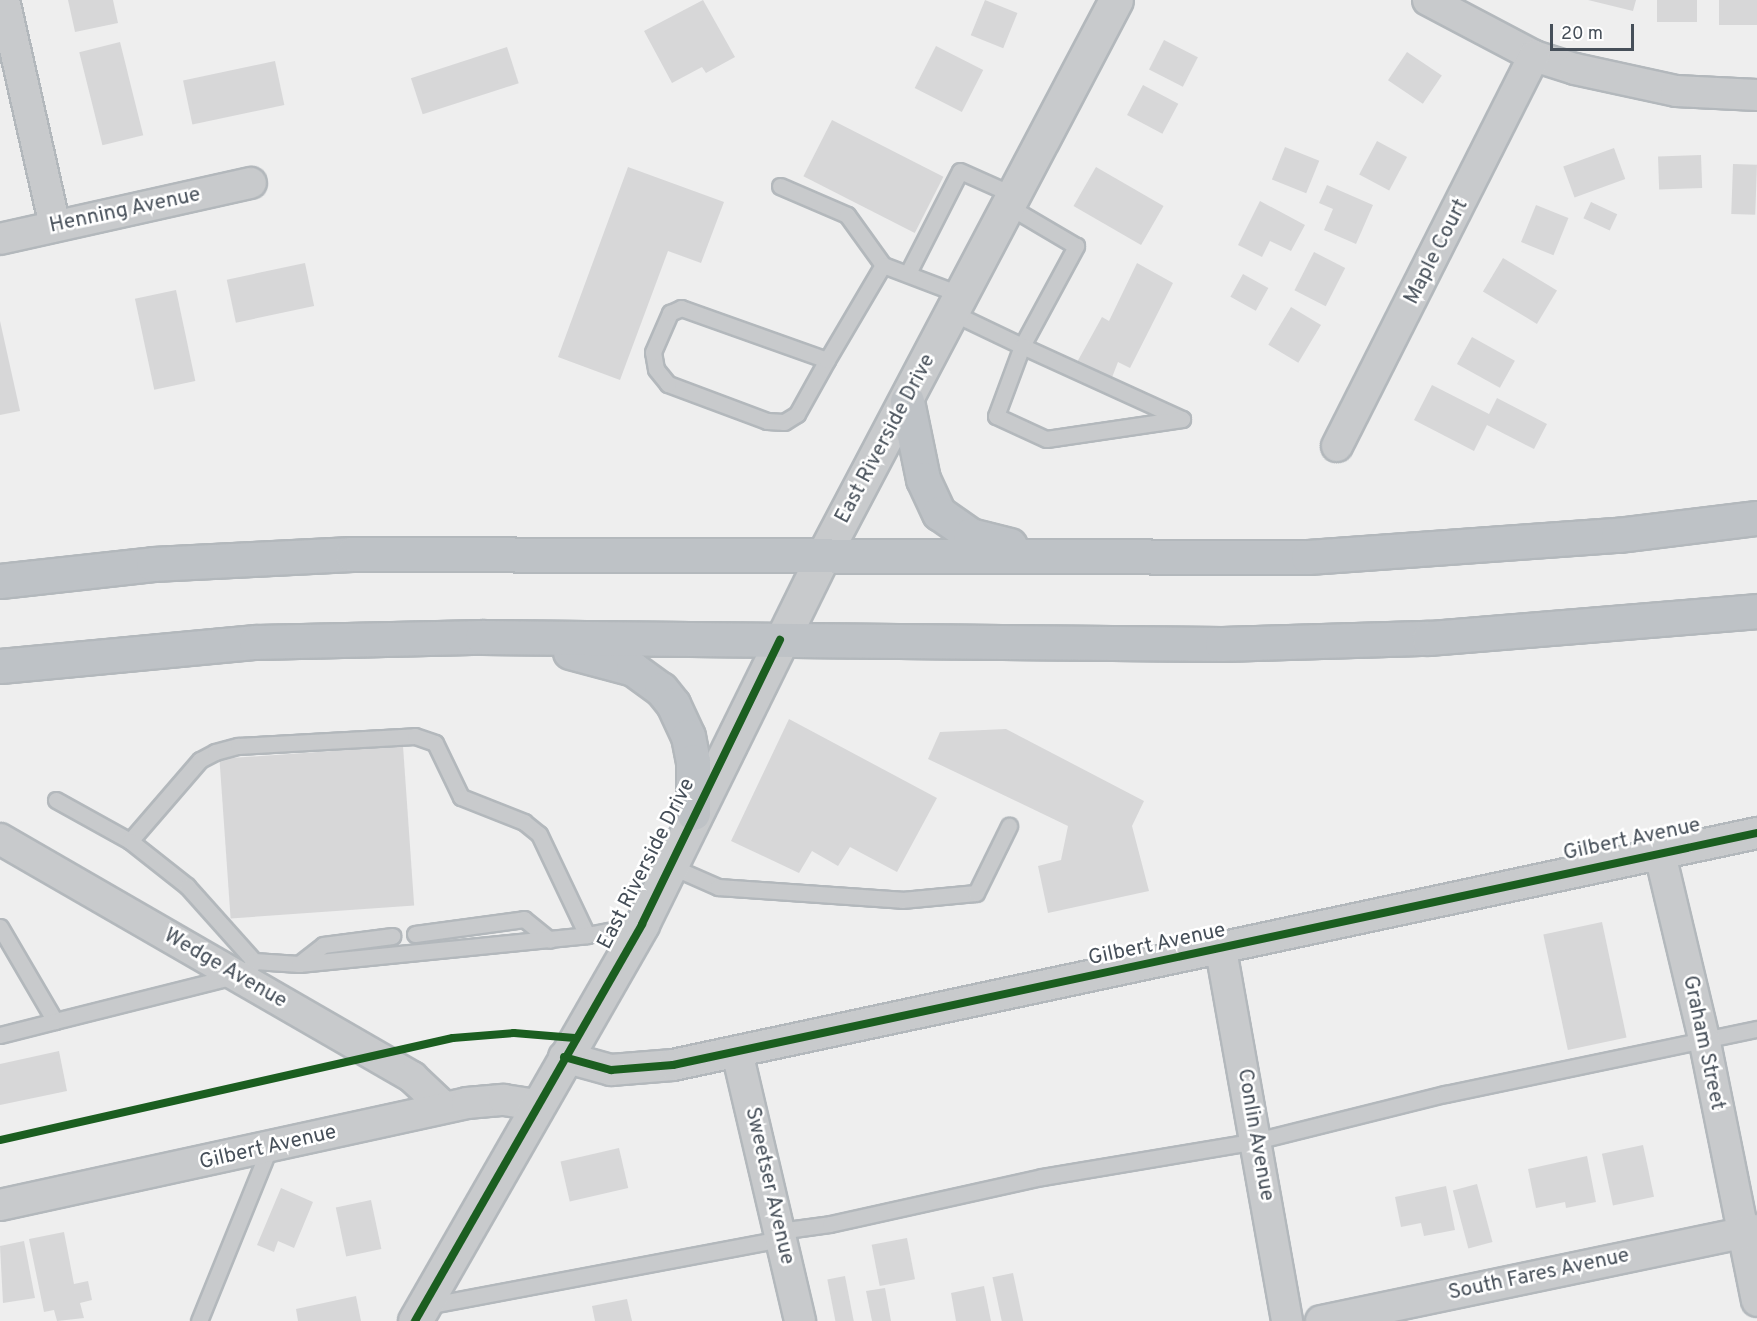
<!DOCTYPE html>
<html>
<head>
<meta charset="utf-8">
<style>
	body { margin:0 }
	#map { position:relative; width:1757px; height:1321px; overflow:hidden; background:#eee; font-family:Overpass,sans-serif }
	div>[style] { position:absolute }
	.building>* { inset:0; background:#d7d7d8; transform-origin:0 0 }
	.roads { filter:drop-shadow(2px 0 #b3b8bc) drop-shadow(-2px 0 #b3b8bc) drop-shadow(0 2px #b3b8bc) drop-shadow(0 -2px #b3b8bc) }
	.service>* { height:15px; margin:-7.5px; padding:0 7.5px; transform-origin:7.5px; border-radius:7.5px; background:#c8cacc }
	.minor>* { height:30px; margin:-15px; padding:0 15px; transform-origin:15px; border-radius:15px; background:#c8cacc }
	.tertiary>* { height:33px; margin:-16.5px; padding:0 16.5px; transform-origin:16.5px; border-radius:16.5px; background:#c8cacc }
	.trunk>* { height:33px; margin:-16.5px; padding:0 16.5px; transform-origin:16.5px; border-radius:16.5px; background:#bec2c6 }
	.cycleway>* { height:8px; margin:-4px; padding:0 4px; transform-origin:4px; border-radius:4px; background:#1b5e20 }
	span { translate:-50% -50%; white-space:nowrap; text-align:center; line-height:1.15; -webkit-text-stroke:5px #fff; paint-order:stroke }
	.street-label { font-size:21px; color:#464f59 }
	.scale { position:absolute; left:1550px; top:24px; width:84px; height:27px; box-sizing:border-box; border:3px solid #464f59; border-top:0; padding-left:8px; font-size:18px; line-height:21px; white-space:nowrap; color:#464f59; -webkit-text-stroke:4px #fff; paint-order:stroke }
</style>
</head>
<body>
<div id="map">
	<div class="building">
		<div style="clip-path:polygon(68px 0,113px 0,118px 23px,75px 32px)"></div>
		<div style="clip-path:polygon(703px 0,735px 57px,706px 73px,702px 67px,672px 83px,644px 31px)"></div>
		<div style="left:985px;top:0;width:35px;height:38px;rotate:22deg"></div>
		<div style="clip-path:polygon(1588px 0,1636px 0,1633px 11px)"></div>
		<div style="left:1657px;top:0;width:40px;height:22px"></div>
		<div style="left:1719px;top:0;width:38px;height:25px"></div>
		<div style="left:1164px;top:40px;width:38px;height:33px;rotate:27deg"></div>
		<div style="left:120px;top:42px;width:96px;height:42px;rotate:76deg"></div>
		<div style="left:936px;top:46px;width:53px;height:47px;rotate:27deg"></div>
		<div style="left:507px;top:47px;width:38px;height:101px;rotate:72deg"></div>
		<div style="left:1407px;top:52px;width:42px;height:34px;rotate:34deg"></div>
		<div style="left:275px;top:61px;width:45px;height:94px;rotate:78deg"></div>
		<div style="left:1143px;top:85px;width:40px;height:34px;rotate:28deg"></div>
		<div style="left:832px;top:120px;width:125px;height:63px;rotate:27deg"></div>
		<div style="left:1377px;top:141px;width:34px;height:38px;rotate:28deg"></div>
		<div style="left:1285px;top:147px;width:37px;height:35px;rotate:22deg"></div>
		<div style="left:1614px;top:148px;width:33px;height:54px;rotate:70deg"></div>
		<div style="left:1701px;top:155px;width:33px;height:43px;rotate:88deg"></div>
		<div style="left:1733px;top:164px;width:24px;height:50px;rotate:2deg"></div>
		<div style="clip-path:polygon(628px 167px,724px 202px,701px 263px,668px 251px,620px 380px,558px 357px)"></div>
		<div style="left:1096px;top:167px;width:78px;height:45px;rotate:30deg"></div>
		<div style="clip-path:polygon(1327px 185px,1373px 205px,1356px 244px,1324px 230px,1333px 209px,1319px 203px)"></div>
		<div style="clip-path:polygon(1260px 201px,1305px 225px,1291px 251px,1270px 241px,1262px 257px,1238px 245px)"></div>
		<div style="left:1591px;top:202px;width:29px;height:18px;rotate:25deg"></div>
		<div style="left:1536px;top:205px;width:35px;height:40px;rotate:22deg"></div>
		<div style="left:1314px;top:252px;width:35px;height:43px;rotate:27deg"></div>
		<div style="left:1503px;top:258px;width:63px;height:39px;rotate:31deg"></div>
		<div style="left:305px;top:263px;width:44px;height:80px;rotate:78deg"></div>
		<div style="clip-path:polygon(1137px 263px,1173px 283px,1130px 368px,1118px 362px,1111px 380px,1076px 364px,1102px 317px,1109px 321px)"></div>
		<div style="left:1243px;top:274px;width:29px;height:26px;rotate:29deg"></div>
		<div style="left:176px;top:290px;width:93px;height:42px;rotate:78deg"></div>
		<div style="left:1291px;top:307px;width:35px;height:44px;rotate:31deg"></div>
		<div style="clip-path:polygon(0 321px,20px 411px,0 415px)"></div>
		<div style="left:1472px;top:337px;width:49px;height:31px;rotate:29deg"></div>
		<div style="clip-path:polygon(1432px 385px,1489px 414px,1497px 398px,1547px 424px,1534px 449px,1487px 425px,1474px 451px,1414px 420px)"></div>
		<div style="clip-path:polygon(789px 719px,937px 798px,897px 872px,850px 847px,838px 866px,812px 851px,799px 873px,731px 841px)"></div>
		<div style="clip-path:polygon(1006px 729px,1144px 801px,1132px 826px,1149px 891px,1048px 913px,1038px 866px,1061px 860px,1068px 826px,928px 759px,940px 732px)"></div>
		<div style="left:403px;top:746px;width:160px;height:184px;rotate:86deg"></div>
		<div style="left:1602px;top:922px;width:118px;height:60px;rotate:78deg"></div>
		<div style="clip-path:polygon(59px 1051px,67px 1091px,0 1105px,0 1064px)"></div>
		<div style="left:1643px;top:1145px;width:53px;height:42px;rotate:78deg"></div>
		<div style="left:619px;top:1148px;width:41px;height:60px;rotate:77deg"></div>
		<div style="clip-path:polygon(1587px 1156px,1596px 1202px,1566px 1208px,1565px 1202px,1536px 1208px,1528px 1169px)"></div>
		<div style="left:1477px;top:1184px;width:60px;height:25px;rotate:75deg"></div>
		<div style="clip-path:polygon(1446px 1186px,1455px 1230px,1424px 1236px,1421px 1223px,1401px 1227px,1395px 1197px)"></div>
		<div style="clip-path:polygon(281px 1188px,313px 1202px,294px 1248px,278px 1241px,274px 1252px,257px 1245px)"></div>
		<div style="left:371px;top:1200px;width:50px;height:36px;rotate:78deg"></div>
		<div style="clip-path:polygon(64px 1232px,74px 1284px,88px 1281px,92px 1300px,80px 1303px,84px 1318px,57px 1321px,54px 1310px,44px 1312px,29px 1239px)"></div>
		<div style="left:907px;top:1238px;width:42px;height:36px;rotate:79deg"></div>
		<div style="clip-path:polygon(24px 1241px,35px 1298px,3px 1303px,0 1246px)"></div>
		<div style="left:1013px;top:1273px;width:49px;height:21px;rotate:78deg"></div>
		<div style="left:845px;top:1276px;width:46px;height:18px;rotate:79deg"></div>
		<div style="clip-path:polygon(984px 1286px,991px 1321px,956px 1321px,951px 1293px)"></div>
		<div style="clip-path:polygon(885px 1288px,891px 1321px,872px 1321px,866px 1291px)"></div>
		<div style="clip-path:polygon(356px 1296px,361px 1321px,298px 1321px,296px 1309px)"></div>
		<div style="clip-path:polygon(627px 1299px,632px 1321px,595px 1321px,592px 1306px)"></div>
	</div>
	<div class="roads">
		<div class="service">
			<div style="left:780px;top:186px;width:73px;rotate:23.4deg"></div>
			<div style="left:847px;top:215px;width:62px;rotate:54.2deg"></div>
			<div style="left:908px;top:273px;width:114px;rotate:-63deg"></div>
			<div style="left:960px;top:171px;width:59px;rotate:24deg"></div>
			<div style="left:953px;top:313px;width:76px;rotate:25.6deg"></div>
			<div style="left:1022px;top:346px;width:114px;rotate:-61.6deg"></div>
			<div style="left:1076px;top:246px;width:79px;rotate:-149.5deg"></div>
			<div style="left:1022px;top:346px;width:176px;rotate:24.5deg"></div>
			<div style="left:1182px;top:419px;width:137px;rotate:171.6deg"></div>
			<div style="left:1046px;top:439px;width:55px;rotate:-155.3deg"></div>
			<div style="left:996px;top:416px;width:75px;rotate:-69.6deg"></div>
			<div style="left:827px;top:360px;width:62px;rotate:119.1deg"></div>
			<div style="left:797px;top:414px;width:15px;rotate:148deg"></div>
			<div style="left:784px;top:422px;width:17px;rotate:-177deg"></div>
			<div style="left:767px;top:421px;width:106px;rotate:-159.5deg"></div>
			<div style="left:668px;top:384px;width:19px;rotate:-129deg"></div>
			<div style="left:656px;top:369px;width:17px;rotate:-100deg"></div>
			<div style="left:653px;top:352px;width:43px;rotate:-66.4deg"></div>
			<div style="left:670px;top:313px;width:12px;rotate:-24deg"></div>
			<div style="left:681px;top:308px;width:155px;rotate:19.6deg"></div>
			<div style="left:827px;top:360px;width:110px;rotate:-59.5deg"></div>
			<div style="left:883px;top:265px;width:85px;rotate:20.8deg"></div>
			<div style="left:56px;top:800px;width:85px;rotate:29deg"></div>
			<div style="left:130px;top:841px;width:107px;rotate:-49.2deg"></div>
			<div style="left:200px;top:760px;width:17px;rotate:-28deg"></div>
			<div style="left:215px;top:752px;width:24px;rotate:-15deg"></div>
			<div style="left:238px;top:746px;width:177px;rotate:-3.2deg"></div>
			<div style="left:415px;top:736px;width:21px;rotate:19deg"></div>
			<div style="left:435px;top:743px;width:60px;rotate:64.3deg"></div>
			<div style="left:461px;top:797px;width:68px;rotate:21.6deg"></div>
			<div style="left:524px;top:822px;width:19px;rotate:39deg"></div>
			<div style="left:539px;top:834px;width:112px;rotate:64.6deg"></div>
			<div style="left:587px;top:935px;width:53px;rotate:-10.9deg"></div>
			<div style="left:130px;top:841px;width:73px;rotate:38.3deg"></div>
			<div style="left:187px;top:886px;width:101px;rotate:48.2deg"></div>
			<div style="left:668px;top:865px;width:55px;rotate:23.7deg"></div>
			<div style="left:718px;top:887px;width:184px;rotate:4deg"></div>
			<div style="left:902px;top:900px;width:74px;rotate:-5.4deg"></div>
			<div style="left:976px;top:893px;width:75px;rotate:-63.8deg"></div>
			<div style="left:0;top:927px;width:109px;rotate:59.7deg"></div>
			<div style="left:55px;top:1021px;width:185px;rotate:-14.1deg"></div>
			<div style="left:415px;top:934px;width:110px;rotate:-7.8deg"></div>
			<div style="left:524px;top:919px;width:33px;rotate:39deg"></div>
			<div style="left:299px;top:964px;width:31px;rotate:-38deg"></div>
			<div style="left:323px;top:945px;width:70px;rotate:-7.4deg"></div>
			<div style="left:243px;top:980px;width:22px;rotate:-60deg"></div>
			<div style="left:254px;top:961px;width:45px;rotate:3.8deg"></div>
			<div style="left:299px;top:964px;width:289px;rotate:-5.7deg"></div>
			<div style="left:0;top:1035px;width:57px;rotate:-14.3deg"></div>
			<div style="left:779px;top:1231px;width:51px;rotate:-7.8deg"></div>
			<div style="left:830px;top:1224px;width:217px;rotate:-12.5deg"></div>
			<div style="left:1042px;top:1177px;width:217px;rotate:-9.5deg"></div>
			<div style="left:1256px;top:1141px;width:195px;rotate:-14deg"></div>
			<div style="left:1445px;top:1094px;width:319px;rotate:-11.8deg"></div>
			<div style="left:426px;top:1306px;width:361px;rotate:-10.7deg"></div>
			<div style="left:199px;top:1321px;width:186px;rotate:-67.9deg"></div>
		</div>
		<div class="minor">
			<div style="left:4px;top:0;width:232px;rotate:77.3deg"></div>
			<div style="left:1428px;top:0;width:120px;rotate:27.8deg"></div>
			<div style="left:1534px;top:56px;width:43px;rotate:17.6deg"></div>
			<div style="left:1575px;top:69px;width:103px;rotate:12.3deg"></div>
			<div style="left:1676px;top:91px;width:81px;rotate:2.8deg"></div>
			<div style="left:0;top:239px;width:257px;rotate:-12.6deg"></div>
			<div style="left:1337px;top:446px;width:437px;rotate:-63.2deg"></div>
			<div style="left:0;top:839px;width:476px;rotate:30deg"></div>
			<div style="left:412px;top:1077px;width:44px;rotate:43.2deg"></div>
			<div style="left:1660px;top:854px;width:194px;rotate:76.6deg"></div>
			<div style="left:1705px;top:1043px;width:263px;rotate:78.6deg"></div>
			<div style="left:1221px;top:950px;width:377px;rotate:79.9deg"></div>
			<div style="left:737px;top:1052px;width:276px;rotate:76.8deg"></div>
			<div style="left:564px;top:1057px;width:49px;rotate:15.5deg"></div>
			<div style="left:611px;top:1070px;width:62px;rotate:-4.6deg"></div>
			<div style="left:673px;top:1065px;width:1109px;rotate:-12.08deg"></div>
			<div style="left:0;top:1205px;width:478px;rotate:-12.3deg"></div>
			<div style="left:467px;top:1103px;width:37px;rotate:-5deg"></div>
			<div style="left:504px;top:1100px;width:33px;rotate:9deg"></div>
			<div style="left:1321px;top:1321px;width:445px;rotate:-11.8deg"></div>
		</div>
		<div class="tertiary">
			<div style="left:415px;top:1321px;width:457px;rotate:-60.2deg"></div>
			<div style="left:642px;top:924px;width:410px;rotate:-63.8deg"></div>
			<div style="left:823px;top:556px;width:628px;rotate:-62.21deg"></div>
		</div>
		<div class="trunk">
			<div style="left:907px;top:401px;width:80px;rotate:78.4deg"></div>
			<div style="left:923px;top:479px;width:38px;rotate:65deg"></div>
			<div style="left:939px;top:513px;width:38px;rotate:35deg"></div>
			<div style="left:970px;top:535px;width:41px;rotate:14deg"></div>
			<div style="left:0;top:581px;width:154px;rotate:-6.3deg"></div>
			<div style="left:153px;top:564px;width:199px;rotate:-2.9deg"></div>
			<div style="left:352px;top:554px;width:956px;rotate:0.18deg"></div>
			<div style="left:1308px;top:557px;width:311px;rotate:-4.1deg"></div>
			<div style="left:1618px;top:535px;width:140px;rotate:-7deg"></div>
			<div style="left:570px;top:652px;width:65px;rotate:15.1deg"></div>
			<div style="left:633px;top:669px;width:34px;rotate:36deg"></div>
			<div style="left:661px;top:689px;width:19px;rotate:51deg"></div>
			<div style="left:673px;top:704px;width:35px;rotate:65deg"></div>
			<div style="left:688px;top:736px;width:25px;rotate:79deg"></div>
			<div style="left:693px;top:761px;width:52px;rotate:90deg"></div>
			<div style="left:0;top:666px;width:257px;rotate:-5.4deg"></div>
			<div style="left:256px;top:642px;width:226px;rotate:-1.3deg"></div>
			<div style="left:482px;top:637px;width:740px;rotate:0.54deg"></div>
			<div style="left:1222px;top:644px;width:207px;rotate:-1.7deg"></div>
			<div style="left:1429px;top:638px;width:329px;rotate:-4.7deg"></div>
		</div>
	</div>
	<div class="cycleway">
		<div style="left:564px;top:1057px;width:49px;rotate:15.5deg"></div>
		<div style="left:611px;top:1070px;width:62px;rotate:-4.6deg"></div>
		<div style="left:673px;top:1065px;width:1109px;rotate:-12.08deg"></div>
		<div style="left:0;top:1140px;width:464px;rotate:-12.7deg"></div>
		<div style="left:453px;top:1038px;width:61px;rotate:-4.7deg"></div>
		<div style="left:514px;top:1033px;width:61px;rotate:4.7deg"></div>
		<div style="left:415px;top:1321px;width:457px;rotate:-60.2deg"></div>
		<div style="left:642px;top:924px;width:316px;rotate:-64.1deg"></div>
	</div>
	<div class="street-label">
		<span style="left:125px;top:211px;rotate:-12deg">Henning Avenue</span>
		<span style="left:1437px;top:252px;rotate:-63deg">Maple Court</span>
		<span style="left:886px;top:439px;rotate:-62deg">East Riverside Drive</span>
		<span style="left:1632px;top:840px;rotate:-12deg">Gilbert Avenue</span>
		<span style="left:647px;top:864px;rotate:-63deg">East Riverside Drive</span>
		<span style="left:1157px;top:945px;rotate:-12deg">Gilbert Avenue</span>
		<span style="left:225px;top:969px;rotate:30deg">Wedge Avenue</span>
		<span style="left:1703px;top:1043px;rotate:78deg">Graham Street</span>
		<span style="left:1255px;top:1135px;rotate:80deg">Conlin Avenue</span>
		<span style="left:268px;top:1148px;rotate:-13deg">Gilbert Avenue</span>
		<span style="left:769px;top:1186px;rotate:77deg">Sweetser Avenue</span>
		<span style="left:1539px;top:1275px;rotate:-12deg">South Fares Avenue</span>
	</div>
	<div class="scale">20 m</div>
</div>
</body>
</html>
